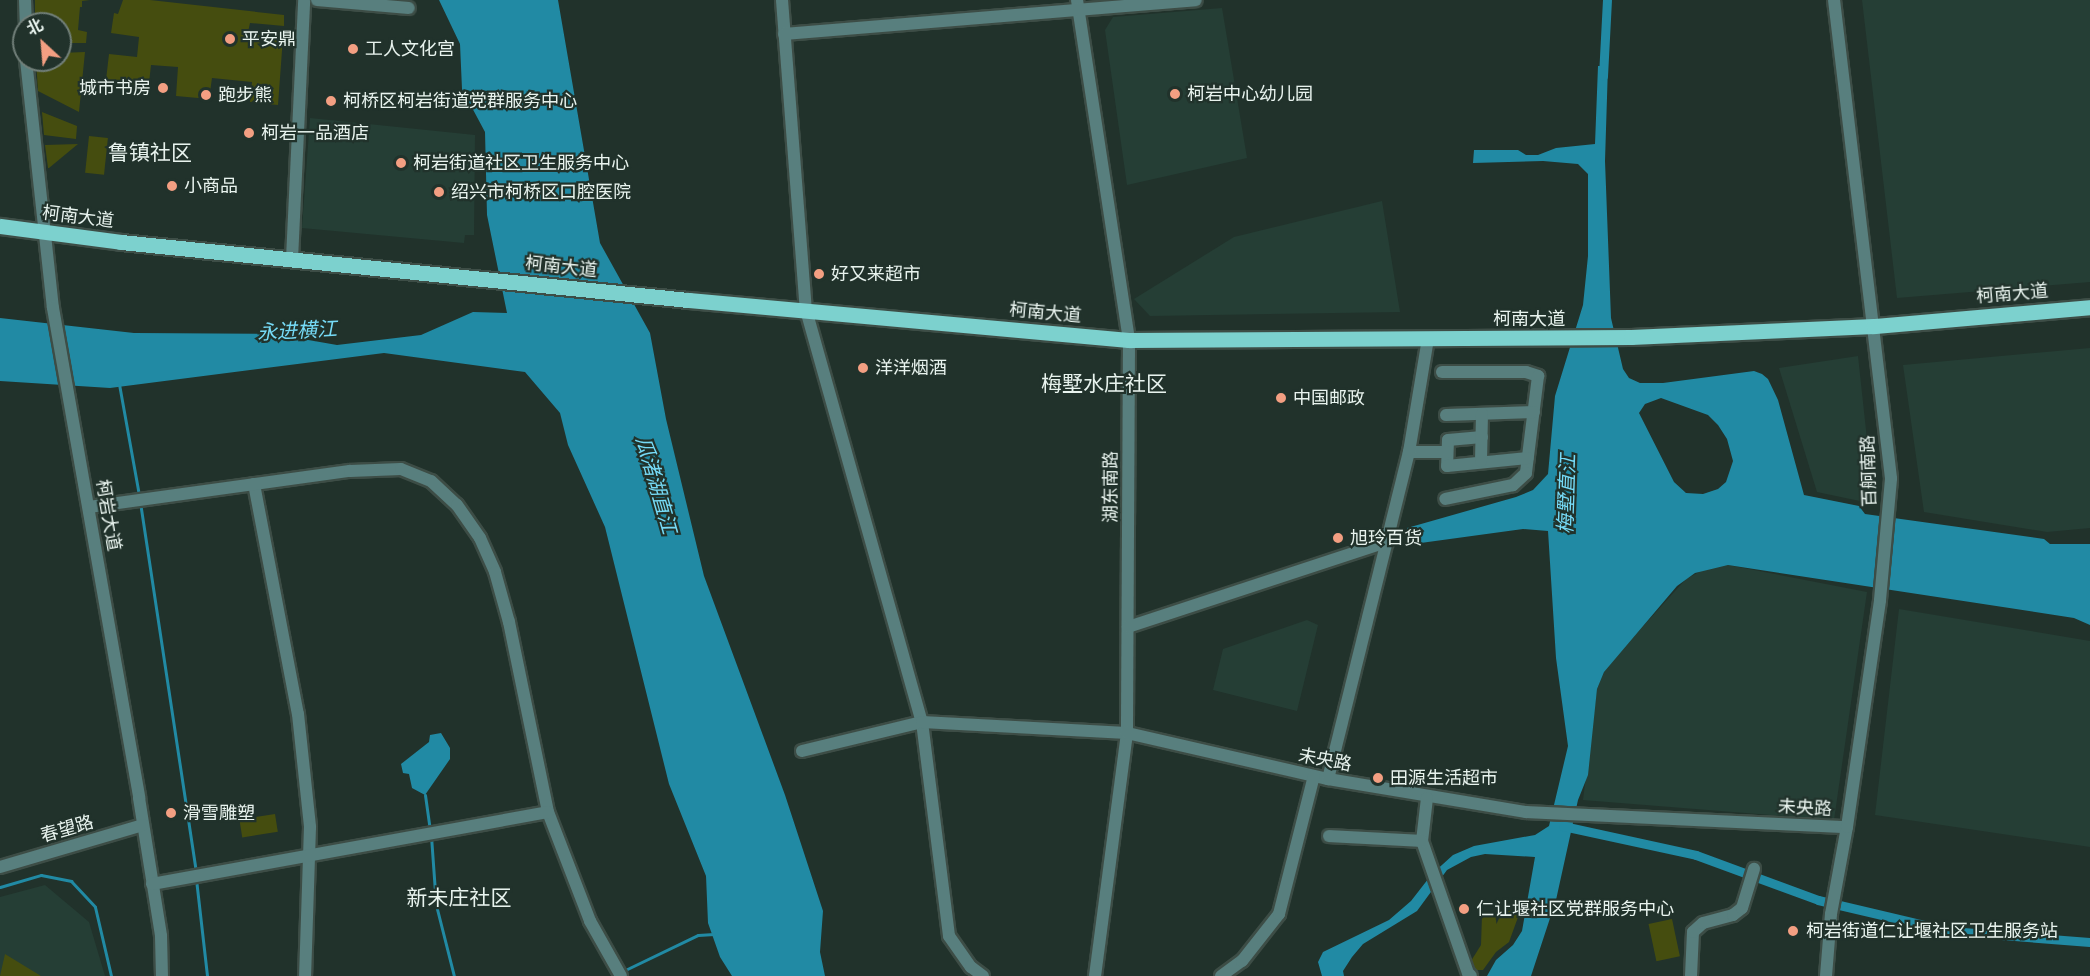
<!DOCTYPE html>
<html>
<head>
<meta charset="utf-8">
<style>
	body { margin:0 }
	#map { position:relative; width:2090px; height:976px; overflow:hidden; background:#21322b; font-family:Cabin,"Noto Sans SC",sans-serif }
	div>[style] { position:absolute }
	.built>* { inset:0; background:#253e35 }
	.green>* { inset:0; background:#454d0f; transform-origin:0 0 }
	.water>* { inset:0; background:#218aa4 }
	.stream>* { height:3px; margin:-1.5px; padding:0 1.5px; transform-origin:1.5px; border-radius:1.5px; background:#218aa4 }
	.canal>* { height:9px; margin:-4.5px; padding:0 4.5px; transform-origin:4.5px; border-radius:4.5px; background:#218aa4 }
	.roads { filter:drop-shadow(2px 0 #3d4d46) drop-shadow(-2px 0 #3d4d46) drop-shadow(0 2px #3d4d46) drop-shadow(0 -2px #3d4d46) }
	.minor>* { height:12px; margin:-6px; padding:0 6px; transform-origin:6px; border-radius:6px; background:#587f7e }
	.major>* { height:15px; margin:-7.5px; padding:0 7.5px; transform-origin:7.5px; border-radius:7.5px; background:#7cd1ce }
	.dots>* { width:16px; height:16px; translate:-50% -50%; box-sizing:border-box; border:3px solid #21322b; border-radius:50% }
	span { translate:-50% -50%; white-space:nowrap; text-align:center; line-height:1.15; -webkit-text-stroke:4.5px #21322b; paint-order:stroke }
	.poi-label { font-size:18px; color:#e8f3ee }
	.left { translate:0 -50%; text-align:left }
	.right { translate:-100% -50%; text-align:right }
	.street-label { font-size:18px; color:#e8f3ee }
	.water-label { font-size:20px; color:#76dbf7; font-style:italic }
	.quarter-label { font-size:21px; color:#e8f3ee }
	.north { position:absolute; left:12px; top:12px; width:60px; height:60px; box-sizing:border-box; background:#21322b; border:2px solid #717f79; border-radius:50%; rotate:334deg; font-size:16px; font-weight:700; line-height:24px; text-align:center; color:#e8f3ee }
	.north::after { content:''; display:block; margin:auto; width:21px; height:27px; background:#f39f82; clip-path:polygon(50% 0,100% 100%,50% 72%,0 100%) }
</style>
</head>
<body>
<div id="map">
	<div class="built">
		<div style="clip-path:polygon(1862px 0,2090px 0,2090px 282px,1897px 298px)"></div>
		<div style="clip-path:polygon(1222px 8px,1247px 158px,1127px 185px,1105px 30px,1113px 17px)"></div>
		<div style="clip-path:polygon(310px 118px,475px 135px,474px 235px,465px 235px,464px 243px,302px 228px)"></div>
		<div style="clip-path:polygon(1382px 201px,1400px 312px,1150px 316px,1134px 299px,1234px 237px)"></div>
		<div style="clip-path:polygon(2090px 348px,2090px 528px,2047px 532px,1924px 512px,1903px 365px)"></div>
		<div style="clip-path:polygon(1858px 356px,1874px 504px,1817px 492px,1779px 368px)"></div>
		<div style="clip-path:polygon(1728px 565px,1867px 592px,1834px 820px,1583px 800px,1597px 689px,1606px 667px,1686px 579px,1705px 569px)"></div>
		<div style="clip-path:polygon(1899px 609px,2090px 641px,2090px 847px,1875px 815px)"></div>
		<div style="clip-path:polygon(1307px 620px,1318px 625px,1297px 711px,1213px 690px,1223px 649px)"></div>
		<div style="clip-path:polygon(45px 885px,89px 922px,105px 976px,0 976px,0 897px)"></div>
	</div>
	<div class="green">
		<div style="clip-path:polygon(35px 0,90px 0,82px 1px,82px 7px,80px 7px,78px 30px,87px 32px,86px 43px,60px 43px,60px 24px,35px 24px)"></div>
		<div style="clip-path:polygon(123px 0,150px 0,284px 15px,284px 26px,250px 23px,248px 32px,283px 37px,278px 105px,250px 102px,252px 82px,212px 78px,209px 99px,176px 96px,178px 67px,151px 65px,148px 92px,110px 88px,106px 80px,109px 54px,137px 57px,139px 37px,111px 33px,114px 13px,118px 14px)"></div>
		<div style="clip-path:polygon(85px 52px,79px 112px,38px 91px,36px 60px,60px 60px,60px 53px)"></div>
		<div style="clip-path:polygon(42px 112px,77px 126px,76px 139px,44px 135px)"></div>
		<div style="left:89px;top:136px;width:19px;height:37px;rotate:6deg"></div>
		<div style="clip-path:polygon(78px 144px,49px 168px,48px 168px,45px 145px)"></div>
		<div style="left:275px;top:814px;width:18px;height:36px;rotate:81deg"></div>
		<div style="clip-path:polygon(1521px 909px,1509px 942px,1496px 952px,1483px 970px,1476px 970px,1471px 961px,1481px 945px,1482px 915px)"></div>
		<div style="left:1672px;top:919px;width:38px;height:24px;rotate:78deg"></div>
		<div style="clip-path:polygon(5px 954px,41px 976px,42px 976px,0 976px)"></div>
	</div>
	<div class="water">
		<div style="clip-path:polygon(439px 0,558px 0,600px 243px,650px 333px,666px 419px,704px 576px,785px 795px,823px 911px,820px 952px,825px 976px,732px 976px,720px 957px,708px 923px,706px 876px,669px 784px,605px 527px,568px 445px,560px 413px,525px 372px,384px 353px,110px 388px,0 381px,0 318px,134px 333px,274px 334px,337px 345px,421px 335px,473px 312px,507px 313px,487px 215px,485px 132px,462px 89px,460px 44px)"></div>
		<div style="clip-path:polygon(evenodd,1598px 66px,1608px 66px,1605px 161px,1611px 318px,1623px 369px,1629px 378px,1640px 383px,1663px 383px,1754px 371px,1762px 374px,1768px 379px,1778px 400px,1804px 495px,1859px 506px,1865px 514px,2044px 539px,2050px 544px,2090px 544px,2090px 625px,2074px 618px,1728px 565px,1695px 573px,1677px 586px,1604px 672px,1597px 689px,1588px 775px,1578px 800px,1556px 900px,1531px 976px,1487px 976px,1496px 960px,1513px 945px,1522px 931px,1535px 857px,1485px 854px,1471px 857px,1447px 870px,1417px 911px,1363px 944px,1352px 957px,1343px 971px,1344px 976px,1322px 976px,1318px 962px,1323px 952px,1389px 920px,1411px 901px,1432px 874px,1453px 855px,1474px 846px,1535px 835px,1549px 826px,1568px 746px,1556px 658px,1548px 531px,1523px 529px,1406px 545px,1407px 528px,1516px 497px,1533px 490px,1548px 474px,1555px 396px,1583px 305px,1588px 256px,1588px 174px,1578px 164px,1543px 161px,1473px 163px,1474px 150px,1518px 150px,1526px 155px,1538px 155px,1556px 148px,1595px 144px,1598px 66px,1661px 398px,1708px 415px,1718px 425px,1727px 439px,1733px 461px,1726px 482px,1718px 489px,1703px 494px,1686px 493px,1674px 482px,1639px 413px,1645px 404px,1661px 398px)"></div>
		<div style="clip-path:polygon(441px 733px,450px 748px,450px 759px,425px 795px,412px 788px,409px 774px,403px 773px,401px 764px,429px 742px,430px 735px)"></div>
	</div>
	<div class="stream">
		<div style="left:119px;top:384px;width:113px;rotate:79.8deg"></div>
		<div style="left:140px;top:502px;width:374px;rotate:81.4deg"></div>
		<div style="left:425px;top:795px;width:34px;rotate:82deg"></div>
		<div style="left:431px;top:836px;width:69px;rotate:85.9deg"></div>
		<div style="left:436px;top:905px;width:73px;rotate:75.8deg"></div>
		<div style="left:196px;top:879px;width:98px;rotate:83.5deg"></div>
		<div style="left:0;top:887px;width:43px;rotate:-16.3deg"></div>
		<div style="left:41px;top:875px;width:31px;rotate:11deg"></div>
		<div style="left:71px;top:881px;width:35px;rotate:47deg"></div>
		<div style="left:95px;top:907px;width:71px;rotate:76.9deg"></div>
		<div style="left:621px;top:972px;width:85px;rotate:-25.7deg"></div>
		<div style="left:698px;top:935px;width:16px;rotate:-4deg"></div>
	</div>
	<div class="canal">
		<div style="left:1603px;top:76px;width:76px;rotate:-87deg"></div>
		<div style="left:1563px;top:826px;width:136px;rotate:12.3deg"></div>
		<div style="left:1696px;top:855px;width:130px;rotate:20.2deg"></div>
		<div style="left:1818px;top:900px;width:136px;rotate:13.2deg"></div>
		<div style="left:1950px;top:931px;width:140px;rotate:4.5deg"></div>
	</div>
	<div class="roads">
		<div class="minor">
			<div style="left:25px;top:0;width:24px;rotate:88deg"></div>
			<div style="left:317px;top:0;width:92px;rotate:5deg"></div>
			<div style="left:782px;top:0;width:311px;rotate:85.6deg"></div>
			<div style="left:806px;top:310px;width:428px;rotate:74.3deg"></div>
			<div style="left:922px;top:722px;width:216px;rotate:82.8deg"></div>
			<div style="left:949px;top:936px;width:38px;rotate:55deg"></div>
			<div style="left:971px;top:967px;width:15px;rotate:37deg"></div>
			<div style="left:1077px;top:0;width:344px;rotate:81.3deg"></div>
			<div style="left:1129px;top:340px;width:393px;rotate:90.3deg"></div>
			<div style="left:1127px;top:733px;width:245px;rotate:97.5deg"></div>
			<div style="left:784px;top:34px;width:413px;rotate:-4.7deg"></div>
			<div style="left:26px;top:60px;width:249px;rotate:83.8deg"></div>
			<div style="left:53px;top:308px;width:497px;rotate:80deg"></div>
			<div style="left:139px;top:798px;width:140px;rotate:80.9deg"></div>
			<div style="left:161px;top:936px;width:40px;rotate:88.6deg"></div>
			<div style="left:292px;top:259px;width:259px;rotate:-87.3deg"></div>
			<div style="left:1442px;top:372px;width:84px"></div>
			<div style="left:1526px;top:372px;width:13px;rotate:18deg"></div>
			<div style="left:1538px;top:376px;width:98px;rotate:97.1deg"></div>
			<div style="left:1526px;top:473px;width:18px;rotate:137deg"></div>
			<div style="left:1513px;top:485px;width:69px;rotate:168.4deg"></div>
			<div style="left:1446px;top:415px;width:88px;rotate:-2deg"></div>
			<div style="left:1482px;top:437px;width:34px;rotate:175deg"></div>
			<div style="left:1448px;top:440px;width:26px;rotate:92deg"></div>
			<div style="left:1447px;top:466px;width:81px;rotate:-5.6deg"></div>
			<div style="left:1409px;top:452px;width:38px"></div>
			<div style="left:1481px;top:461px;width:47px;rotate:-88.8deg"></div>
			<div style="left:254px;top:484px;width:234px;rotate:79.2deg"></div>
			<div style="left:298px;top:714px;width:114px;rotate:83.9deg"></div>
			<div style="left:310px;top:827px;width:149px;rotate:91.9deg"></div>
			<div style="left:89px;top:507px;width:263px;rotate:-7.9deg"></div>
			<div style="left:350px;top:471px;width:51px;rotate:-2.2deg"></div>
			<div style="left:401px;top:469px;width:32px;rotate:22deg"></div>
			<div style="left:431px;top:481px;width:35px;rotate:43deg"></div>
			<div style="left:457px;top:505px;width:40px;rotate:55.1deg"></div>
			<div style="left:480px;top:538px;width:37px;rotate:66deg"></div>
			<div style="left:495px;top:572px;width:52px;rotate:74.4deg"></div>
			<div style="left:509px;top:622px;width:194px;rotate:78.4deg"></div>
			<div style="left:548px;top:812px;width:117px;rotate:68.9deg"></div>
			<div style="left:590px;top:921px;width:63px;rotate:60.6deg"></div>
			<div style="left:1128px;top:627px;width:273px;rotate:-18.2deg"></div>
			<div style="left:802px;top:751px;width:123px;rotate:-13.6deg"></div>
			<div style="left:922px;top:722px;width:205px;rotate:3.1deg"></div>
			<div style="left:1127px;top:733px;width:206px;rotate:12.9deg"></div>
			<div style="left:1328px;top:779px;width:201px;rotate:9.5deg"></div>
			<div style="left:1526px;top:812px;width:321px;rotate:2.7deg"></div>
			<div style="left:1328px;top:779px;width:337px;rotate:-76.1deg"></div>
			<div style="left:1409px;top:452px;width:115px;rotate:-80.5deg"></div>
			<div style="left:1427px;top:798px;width:43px;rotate:96.6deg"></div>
			<div style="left:1422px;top:841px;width:140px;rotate:70.8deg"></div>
			<div style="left:1468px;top:973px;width:4px;rotate:45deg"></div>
			<div style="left:1329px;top:836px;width:93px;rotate:3.1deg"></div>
			<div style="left:0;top:867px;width:149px;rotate:-16.4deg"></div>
			<div style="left:152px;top:884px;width:402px;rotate:-10.3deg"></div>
			<div style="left:1221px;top:976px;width:26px;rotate:-36deg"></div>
			<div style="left:1242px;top:961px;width:60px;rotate:-51.8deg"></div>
			<div style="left:1279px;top:914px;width:142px;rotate:-75.8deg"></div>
			<div style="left:1691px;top:976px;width:44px;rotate:-87.4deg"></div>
			<div style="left:1693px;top:932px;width:13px;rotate:-42deg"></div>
			<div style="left:1703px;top:923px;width:31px;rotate:-15deg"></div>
			<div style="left:1733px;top:915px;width:11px;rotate:-38deg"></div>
			<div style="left:1742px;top:908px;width:41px;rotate:-72.9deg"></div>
			<div style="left:1826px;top:976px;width:62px;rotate:-85.4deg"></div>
			<div style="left:1831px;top:914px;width:88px;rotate:-79.6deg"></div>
			<div style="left:1847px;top:827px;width:229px;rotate:-81.7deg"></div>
			<div style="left:1880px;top:600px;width:122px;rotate:-84.8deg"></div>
			<div style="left:1891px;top:478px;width:481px;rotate:-96.8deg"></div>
		</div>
		<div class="major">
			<div style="left:0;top:226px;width:122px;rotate:7.5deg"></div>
			<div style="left:121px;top:242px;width:570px;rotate:5.84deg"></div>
			<div style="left:688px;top:300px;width:443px;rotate:5.2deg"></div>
			<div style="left:1129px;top:340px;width:502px;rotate:-0.34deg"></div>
			<div style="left:1631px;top:337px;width:243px;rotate:-2.6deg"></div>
			<div style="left:1874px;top:326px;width:217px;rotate:-5deg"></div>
		</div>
	</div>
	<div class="dots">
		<div style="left:230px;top:39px;background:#f39f82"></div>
		<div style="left:353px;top:49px;background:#f39f82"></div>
		<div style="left:163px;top:88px;background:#f39f82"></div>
		<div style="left:1175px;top:94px;background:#f39f82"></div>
		<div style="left:206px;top:95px;background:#f39f82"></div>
		<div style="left:331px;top:101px;background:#f39f82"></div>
		<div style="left:249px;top:133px;background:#f39f82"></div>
		<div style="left:401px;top:163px;background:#f39f82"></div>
		<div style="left:172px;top:186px;background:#f39f82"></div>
		<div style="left:439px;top:192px;background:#f39f82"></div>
		<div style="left:819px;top:274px;background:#f39f82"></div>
		<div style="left:863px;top:368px;background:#f39f82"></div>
		<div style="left:1281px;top:398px;background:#f39f82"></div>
		<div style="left:1338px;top:538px;background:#f39f82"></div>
		<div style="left:1378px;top:778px;background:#f39f82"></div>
		<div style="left:171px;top:813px;background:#f39f82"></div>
		<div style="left:1464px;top:909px;background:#f39f82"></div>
		<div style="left:1793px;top:931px;background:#f39f82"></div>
	</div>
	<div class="poi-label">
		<span class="left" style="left:242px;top:39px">平安鼎</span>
		<span class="left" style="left:365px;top:49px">工人文化宫</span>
		<span class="right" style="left:151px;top:88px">城市书房</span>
		<span class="left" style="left:1187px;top:94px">柯岩中心幼儿园</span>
		<span class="left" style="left:218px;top:95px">跑步熊</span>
		<span class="left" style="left:343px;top:101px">柯桥区柯岩街道党群服务中心</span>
		<span class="left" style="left:261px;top:133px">柯岩一品酒店</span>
		<span class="left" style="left:413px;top:163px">柯岩街道社区卫生服务中心</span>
		<span class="left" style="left:184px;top:186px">小商品</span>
		<span class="left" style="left:451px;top:192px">绍兴市柯桥区口腔医院</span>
		<span class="left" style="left:831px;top:274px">好又来超市</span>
		<span class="left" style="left:875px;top:368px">洋洋烟酒</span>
		<span class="left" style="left:1293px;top:398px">中国邮政</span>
		<span class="left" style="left:1350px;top:538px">旭玲百货</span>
		<span class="left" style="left:1390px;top:778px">田源生活超市</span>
		<span class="left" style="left:183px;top:813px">滑雪雕塑</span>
		<span class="left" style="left:1476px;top:909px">仁让堰社区党群服务中心</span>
		<span class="left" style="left:1806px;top:931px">柯岩街道仁让堰社区卫生服务站</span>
	</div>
	<div class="street-label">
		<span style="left:78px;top:217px;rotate:7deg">柯南大道</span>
		<span style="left:561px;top:267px;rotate:6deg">柯南大道</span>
		<span style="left:2012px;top:294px;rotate:-5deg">柯南大道</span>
		<span style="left:1045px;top:313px;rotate:5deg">柯南大道</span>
		<span style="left:1529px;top:319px">柯南大道</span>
		<span style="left:1869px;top:471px;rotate:-92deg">百舸南路</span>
		<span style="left:1111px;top:487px;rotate:-90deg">湖东南路</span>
		<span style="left:108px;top:515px;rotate:80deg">柯岩大道</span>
		<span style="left:1325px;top:760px;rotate:11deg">未央路</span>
		<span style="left:1805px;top:808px;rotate:3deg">未央路</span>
		<span style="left:67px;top:829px;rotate:-16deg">春望路</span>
	</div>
	<div class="water-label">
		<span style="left:297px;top:331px;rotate:-3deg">永进横江</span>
		<span style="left:656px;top:485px;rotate:74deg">瓜渚湖直江</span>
		<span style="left:1567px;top:494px;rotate:-88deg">梅墅直江</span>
	</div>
	<div class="quarter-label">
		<span style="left:150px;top:153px">鲁镇社区</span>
		<span style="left:1104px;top:384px">梅墅水庄社区</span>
		<span style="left:459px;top:898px">新未庄社区</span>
	</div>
	<div class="north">北</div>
</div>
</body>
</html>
